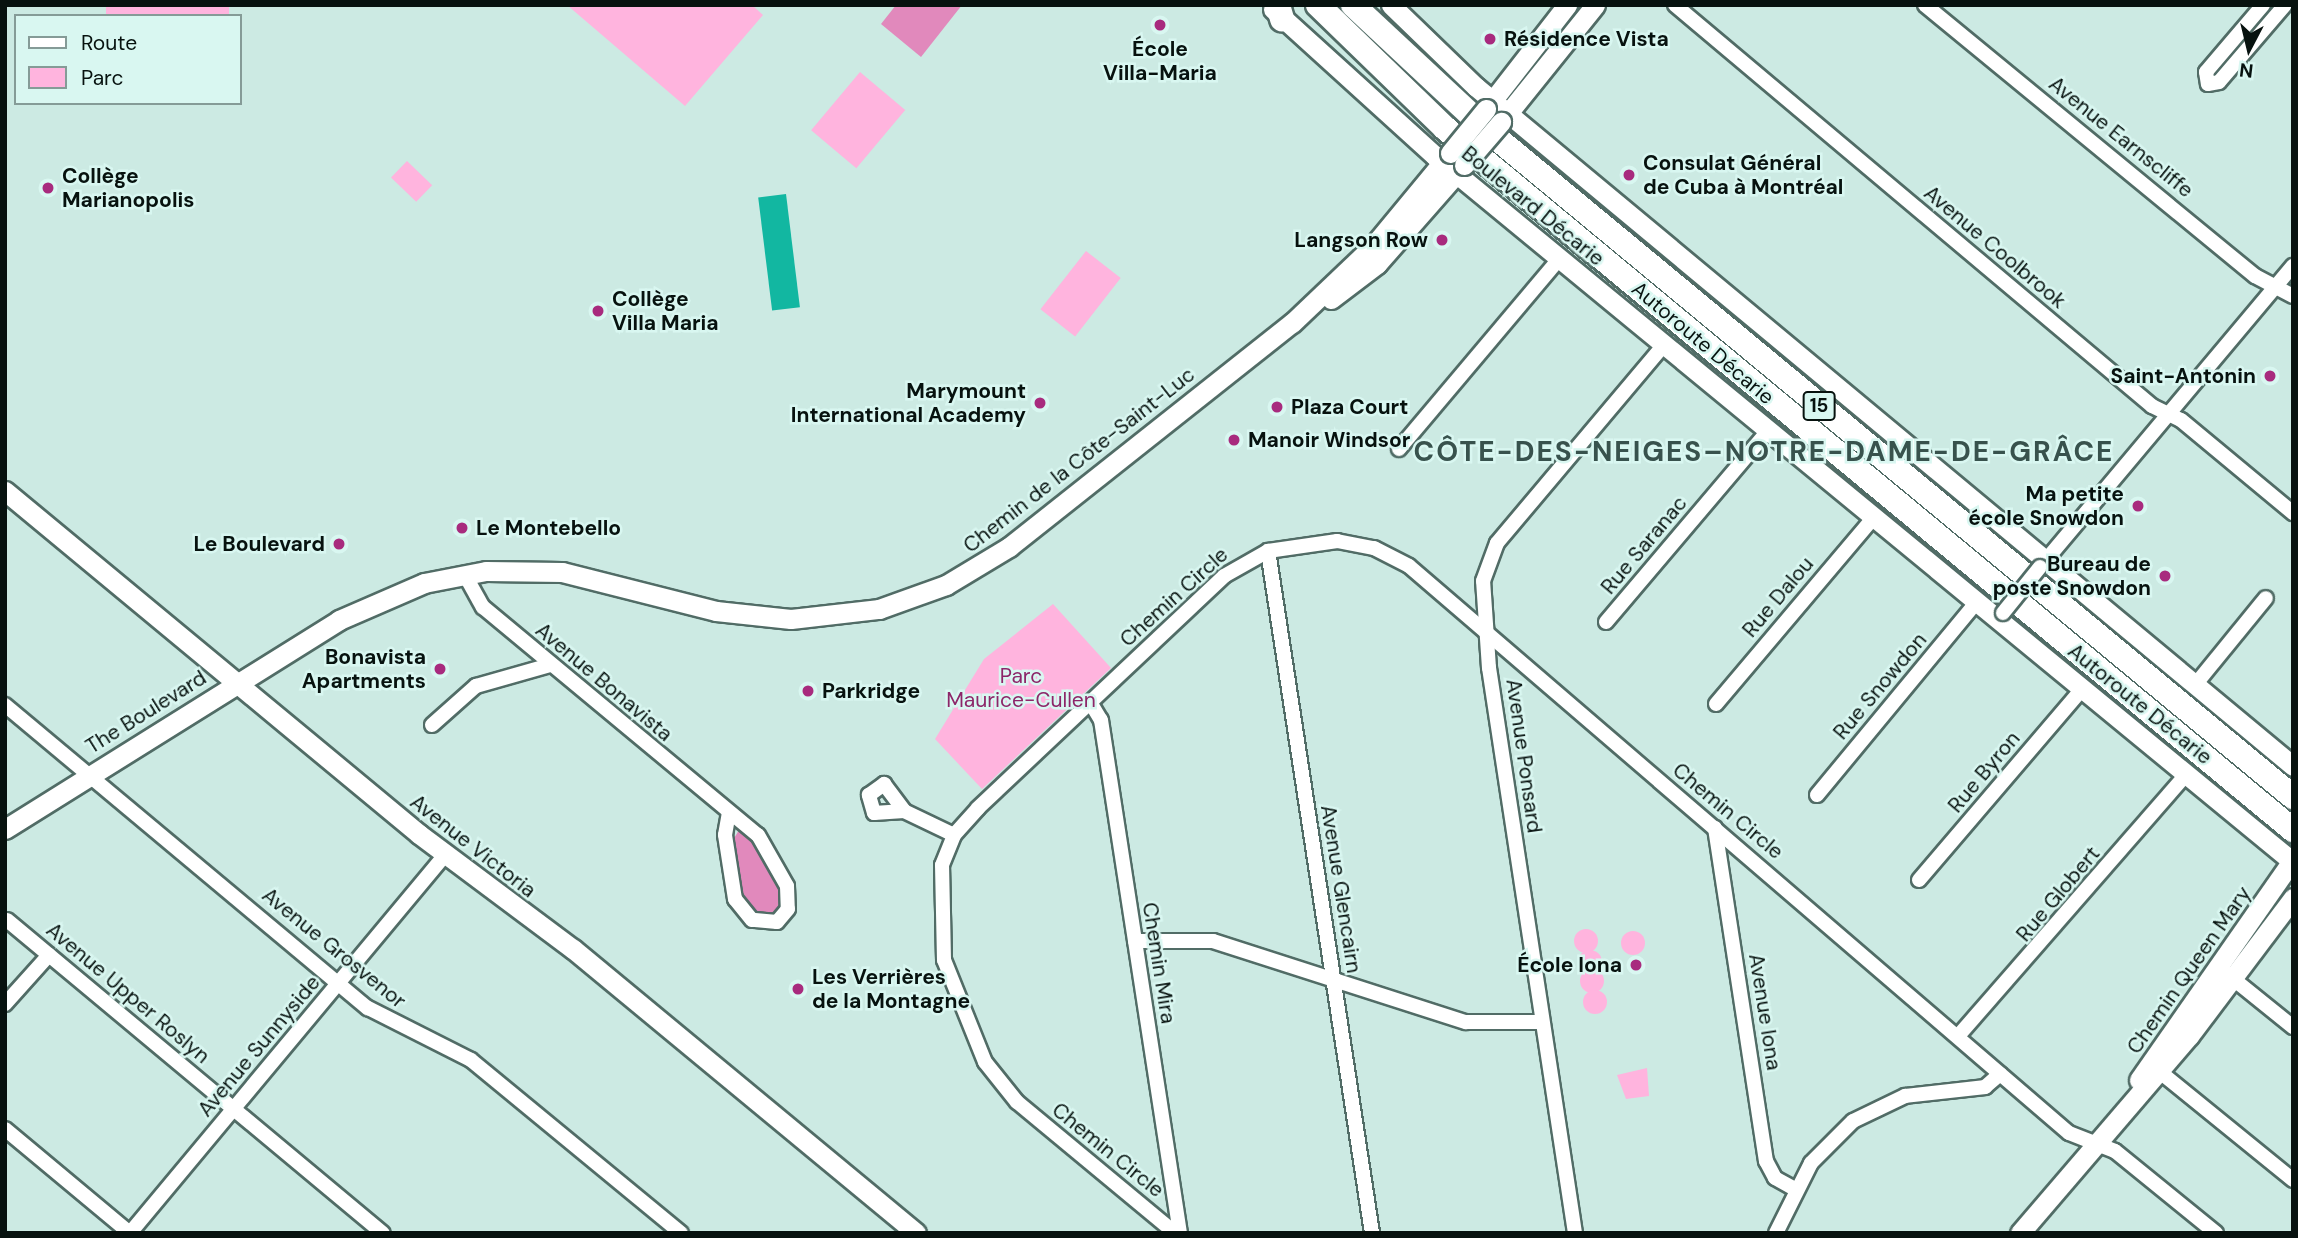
<!DOCTYPE html>
<html>
<head>
<meta charset="utf-8">
<style>
	body { margin:0 }
	#map { position:relative; width:2298px; height:1238px; overflow:hidden; background:#cceae3; font-family:"DM Sans",sans-serif }
	div>[style] { position:absolute }
	.green>* { inset:0; background:#ffb4de; transform-origin:0 0 }
	.round { border-radius:50% }
	.forest>* { inset:0; background:#e189bc }
	.water>* { inset:0; background:#12b7a1; transform-origin:0 0 }
	.roads { filter:drop-shadow(2px 0 #516c66) drop-shadow(-2px 0 #516c66) drop-shadow(0 2px #516c66) drop-shadow(0 -2px #516c66) }
	.street>* { height:14px; margin:-7px; padding:0 7px; transform-origin:7px; border-radius:7px; background:#fff }
	.secondary>* { height:19px; margin:-9.5px; padding:0 9.5px; transform-origin:9.5px; border-radius:9.5px; background:#fff }
	.highway>* { height:24px; margin:-12px; padding:0 12px; transform-origin:12px; border-radius:12px; background:#fff }
	.bridges { filter:drop-shadow(2px 0 #516c66) drop-shadow(-2px 0 #516c66) drop-shadow(0 2px #516c66) drop-shadow(0 -2px #516c66) }
	.street-bridge>* { height:14px; margin:-7px; padding:0 7px; transform-origin:7px; border-radius:7px; background:#fff }
	.secondary-bridge>* { height:19px; margin:-9.5px; padding:0 9.5px; transform-origin:9.5px; border-radius:9.5px; background:#fff }
	.dots>* { width:19px; height:19px; translate:-50% -50%; box-sizing:border-box; border:4px solid #d9f7f1; border-radius:50% }
	span { translate:-50% -50%; white-space:nowrap; text-align:center; line-height:1.15; -webkit-text-stroke:5px #d9f7f1; paint-order:stroke }
	.shield-label span { padding:2px 5px; background:#d9f7f1; border:2px solid; border-radius:5px; -webkit-text-stroke-width:0 }
	.shield-label { font-size:19px; color:#07120f; font-weight:700 }
	.poi-label { font-size:21px; color:#07120f; font-weight:700 }
	.left { translate:0 -50%; text-align:left }
	.right { translate:-100% -50%; text-align:right }
	.street-label { font-size:21px; color:#07120f }
	.park-label { font-size:21px; color:#8d2669 }
	.district-label { font-size:28px; color:#38524d; font-weight:700; letter-spacing:2px }
	.frame { position:absolute; inset:0; border:7px solid #07120f; pointer-events:none }
	.legend { position:absolute; left:14px; top:14px; width:228px; height:91px; box-sizing:border-box; background:#d9f7f1; border:2px solid #859b97; margin:0; padding:9px 12px; list-style:none; font-size:21px; color:#07120f }
	.legend li { display:flex; align-items:center; gap:14px; height:35px }
	.legend b { width:35px; border:2px solid #859b97 }
	.north { position:absolute; left:2214px; top:14px; width:70px; height:70px; -webkit-text-stroke:5px #d9f7f1; paint-order:stroke; rotate:187deg; font-size:19px; font-weight:700; line-height:28px; text-align:center; color:#07120f }
	.north::after { content:''; display:block; margin:auto; width:24px; height:32px; background:#07120f; clip-path:polygon(50% 0,100% 100%,50% 72%,0 100%) }
</style>
</head>
<body>
<div id="map">
	<div class="green">
		<div style="left:106px;top:5px;width:123px;height:11px"></div>
		<div style="clip-path:polygon(567px 5px,752px 5px,763px 15px,685px 106px)"></div>
		<div style="left:860px;top:72px;width:59px;height:76px;rotate:40deg"></div>
		<div style="left:407px;top:161px;width:35px;height:23px;rotate:44deg"></div>
		<div style="left:1086px;top:251px;width:44px;height:74px;rotate:38deg"></div>
		<div style="clip-path:polygon(1053px 604px,1111px 668px,982px 789px,935px 739px,984px 659px)"></div>
		<div class="round" style="left:1574px;top:929px;width:24px;height:24px"></div>
		<div class="round" style="left:1621px;top:931px;width:24px;height:24px"></div>
		<div class="round" style="left:1578px;top:950px;width:24px;height:24px"></div>
		<div class="round" style="left:1580px;top:969px;width:24px;height:24px"></div>
		<div class="round" style="left:1583px;top:990px;width:24px;height:24px"></div>
		<div style="clip-path:polygon(1647px 1068px,1649px 1096px,1626px 1099px,1617px 1075px)"></div>
	</div>
	<div class="forest">
		<div style="clip-path:polygon(896px 5px,962px 5px,921px 57px,881px 24px)"></div>
		<div style="clip-path:polygon(739px 830px,763px 851px,778px 880px,780px 906px,771px 914px,754px 911px,742px 896px,733px 840px)"></div>
	</div>
	<div class="water">
		<div style="left:786px;top:194px;width:114px;height:28px;rotate:83deg"></div>
	</div>
	<div class="roads">
		<div class="street">
			<div style="left:1675px;top:5px;width:623px;rotate:40.05deg"></div>
			<div style="left:2152px;top:406px;width:32px;rotate:26deg"></div>
			<div style="left:2181px;top:420px;width:146px;rotate:39.7deg"></div>
			<div style="left:1925px;top:5px;width:427px;rotate:39.4deg"></div>
			<div style="left:2255px;top:276px;width:43px;rotate:27.8deg"></div>
			<div style="left:2263px;top:5px;width:88px;rotate:130.4deg"></div>
			<div style="left:2206px;top:72px;width:12px;rotate:81deg"></div>
			<div style="left:2208px;top:84px;width:11px;rotate:-10deg"></div>
			<div style="left:2219px;top:82px;width:101px;rotate:-49.4deg"></div>
			<div style="left:1399px;top:449px;width:250px;rotate:-49.9deg"></div>
			<div style="left:1268px;top:551px;width:690px;rotate:81.33deg"></div>
			<div style="left:2041px;top:566px;width:392px;rotate:-50deg"></div>
			<div style="left:465px;top:575px;width:37px;rotate:61deg"></div>
			<div style="left:483px;top:607px;width:357px;rotate:39.7deg"></div>
			<div style="left:758px;top:835px;width:59px;rotate:60.4deg"></div>
			<div style="left:787px;top:886px;width:23px;rotate:88deg"></div>
			<div style="left:788px;top:909px;width:17px;rotate:130deg"></div>
			<div style="left:777px;top:922px;width:25px;rotate:-175deg"></div>
			<div style="left:752px;top:920px;width:27px;rotate:-129deg"></div>
			<div style="left:735px;top:899px;width:65px;rotate:-98.9deg"></div>
			<div style="left:725px;top:835px;width:23px;rotate:-80deg"></div>
			<div style="left:1606px;top:622px;width:250px;rotate:-49.7deg"></div>
			<div style="left:2195px;top:685px;width:112px;rotate:-50.8deg"></div>
			<div style="left:1090px;top:702px;width:21px;rotate:59deg"></div>
			<div style="left:1101px;top:720px;width:519px;rotate:81.25deg"></div>
			<div style="left:1716px;top:704px;width:243px;rotate:-49.8deg"></div>
			<div style="left:5px;top:705px;width:473px;rotate:39.9deg"></div>
			<div style="left:368px;top:1008px;width:115px;rotate:26.8deg"></div>
			<div style="left:471px;top:1060px;width:272px;rotate:39.5deg"></div>
			<div style="left:432px;top:725px;width:59px;rotate:-41.6deg"></div>
			<div style="left:476px;top:686px;width:77px;rotate:-15.8deg"></div>
			<div style="left:1817px;top:795px;width:249px;rotate:-50.4deg"></div>
			<div style="left:904px;top:811px;width:30px;rotate:176deg"></div>
			<div style="left:874px;top:813px;width:19px;rotate:-106deg"></div>
			<div style="left:869px;top:795px;width:19px;rotate:-36deg"></div>
			<div style="left:884px;top:784px;width:34px;rotate:53deg"></div>
			<div style="left:904px;top:811px;width:55px;rotate:25.6deg"></div>
			<div style="left:1715px;top:828px;width:337px;rotate:81.3deg"></div>
			<div style="left:1766px;top:1161px;width:19px;rotate:62deg"></div>
			<div style="left:1775px;top:1178px;width:23px;rotate:29deg"></div>
			<div style="left:1919px;top:880px;width:250px;rotate:-49.5deg"></div>
			<div style="left:7px;top:920px;width:489px;rotate:39.8deg"></div>
			<div style="left:1135px;top:941px;width:78px"></div>
			<div style="left:1213px;top:941px;width:266px;rotate:17.8deg"></div>
			<div style="left:1466px;top:1022px;width:76px"></div>
			<div style="left:2226px;top:973px;width:86px;rotate:38.9deg"></div>
			<div style="left:5px;top:1004px;width:66px;rotate:-48.1deg"></div>
			<div style="left:1958px;top:1036px;width:347px;rotate:-48.9deg"></div>
			<div style="left:2154px;top:1067px;width:179px;rotate:39.1deg"></div>
			<div style="left:5px;top:1129px;width:163px;rotate:39.8deg"></div>
			<div style="left:130px;top:1233px;width:493px;rotate:-50.2deg"></div>
			<div style="left:1175px;top:1233px;width:205px;rotate:-140.3deg"></div>
			<div style="left:1017px;top:1102px;width:51px;rotate:-128.7deg"></div>
			<div style="left:985px;top:1062px;width:110px;rotate:-111.9deg"></div>
			<div style="left:944px;top:960px;width:95px;rotate:-91.2deg"></div>
			<div style="left:942px;top:865px;width:32px;rotate:-68deg"></div>
			<div style="left:954px;top:835px;width:36px;rotate:-48deg"></div>
			<div style="left:978px;top:808px;width:338px;rotate:-43.3deg"></div>
			<div style="left:1224px;top:576px;width:51px;rotate:-29.6deg"></div>
			<div style="left:1268px;top:551px;width:70px;rotate:-8.2deg"></div>
			<div style="left:1337px;top:541px;width:38px;rotate:11deg"></div>
			<div style="left:1374px;top:548px;width:39px;rotate:27deg"></div>
			<div style="left:1409px;top:566px;width:870px;rotate:40.67deg"></div>
			<div style="left:2069px;top:1133px;width:49px;rotate:21.4deg"></div>
			<div style="left:2115px;top:1151px;width:130px;rotate:39.1deg"></div>
			<div style="left:1575px;top:1233px;width:572px;rotate:-98.65deg"></div>
			<div style="left:1489px;top:668px;width:87px;rotate:-93.9deg"></div>
			<div style="left:1483px;top:581px;width:40px;rotate:-69.8deg"></div>
			<div style="left:1497px;top:543px;width:259px;rotate:-49.9deg"></div>
			<div style="left:1776px;top:1233px;width:78px;rotate:-63.4deg"></div>
			<div style="left:1811px;top:1163px;width:59px;rotate:-45deg"></div>
			<div style="left:1853px;top:1121px;width:58px;rotate:-25.7deg"></div>
			<div style="left:1905px;top:1096px;width:81px;rotate:-6.4deg"></div>
			<div style="left:1985px;top:1087px;width:20px;rotate:-41deg"></div>
		</div>
		<div class="secondary">
			<div style="left:1391px;top:5px;width:118px;rotate:44deg"></div>
			<div style="left:1476px;top:87px;width:1062px;rotate:39.73deg"></div>
			<div style="left:1273px;top:9px;width:219px;rotate:42.2deg"></div>
			<div style="left:1435px;top:156px;width:1111px;rotate:39.45deg"></div>
			<div style="left:1486px;top:109px;width:132px;rotate:-52.1deg"></div>
			<div style="left:1501px;top:122px;width:150px;rotate:-51.2deg"></div>
			<div style="left:1331px;top:299px;width:58px;rotate:-37.3deg"></div>
			<div style="left:1377px;top:264px;width:132px;rotate:-48.7deg"></div>
			<div style="left:5px;top:491px;width:538px;rotate:39.64deg"></div>
			<div style="left:419px;top:834px;width:192px;rotate:36.8deg"></div>
			<div style="left:573px;top:949px;width:445px;rotate:39.6deg"></div>
			<div style="left:5px;top:829px;width:394px;rotate:-32deg"></div>
			<div style="left:339px;top:620px;width:93px;rotate:-23.5deg"></div>
			<div style="left:424px;top:583px;width:63px;rotate:-11deg"></div>
			<div style="left:486px;top:571px;width:76px;rotate:0.8deg"></div>
			<div style="left:562px;top:572px;width:159px;rotate:14.2deg"></div>
			<div style="left:716px;top:611px;width:75px;rotate:6.1deg"></div>
			<div style="left:791px;top:619px;width:89px;rotate:-6.5deg"></div>
			<div style="left:879px;top:609px;width:71px;rotate:-19.7deg"></div>
			<div style="left:946px;top:585px;width:74px;rotate:-31.1deg"></div>
			<div style="left:1009px;top:547px;width:361px;rotate:-38.4deg"></div>
			<div style="left:1292px;top:323px;width:113px;rotate:-43.6deg"></div>
			<div style="left:1374px;top:245px;width:119px;rotate:-50.4deg"></div>
			<div style="left:2139px;top:1080px;width:269px;rotate:-55.1deg"></div>
			<div style="left:2020px;top:1233px;width:260px;rotate:-49.4deg"></div>
			<div style="left:2189px;top:1036px;width:173px;rotate:-53deg"></div>
		</div>
		<div class="highway">
			<div style="left:1278px;top:5px;width:15px;rotate:74deg"></div>
			<div style="left:1318px;top:5px;width:177px;rotate:44.1deg"></div>
			<div style="left:1445px;top:128px;width:1101px;rotate:39.62deg"></div>
			<div style="left:1353px;top:5px;width:185px;rotate:43deg"></div>
			<div style="left:1488px;top:131px;width:1045px;rotate:39.6deg"></div>
		</div>
	</div>
	<div class="bridges">
		<div class="street-bridge">
			<div style="left:2003px;top:613px;width:59px;rotate:-51.2deg"></div>
		</div>
		<div class="secondary-bridge">
			<div style="left:1450px;top:153px;width:57px;rotate:-50.7deg"></div>
			<div style="left:1464px;top:165px;width:57px;rotate:-49.3deg"></div>
		</div>
	</div>
	<div class="dots">
		<div style="left:1160px;top:25px;background:#a82b7e"></div>
		<div style="left:1490px;top:39px;background:#a82b7e"></div>
		<div style="left:1629px;top:175px;background:#a82b7e"></div>
		<div style="left:48px;top:188px;background:#a82b7e"></div>
		<div style="left:1442px;top:240px;background:#a82b7e"></div>
		<div style="left:598px;top:311px;background:#a82b7e"></div>
		<div style="left:2270px;top:376px;background:#a82b7e"></div>
		<div style="left:1040px;top:403px;background:#a82b7e"></div>
		<div style="left:1277px;top:407px;background:#a82b7e"></div>
		<div style="left:1234px;top:440px;background:#a82b7e"></div>
		<div style="left:2138px;top:506px;background:#a82b7e"></div>
		<div style="left:462px;top:528px;background:#a82b7e"></div>
		<div style="left:339px;top:544px;background:#a82b7e"></div>
		<div style="left:2165px;top:576px;background:#a82b7e"></div>
		<div style="left:440px;top:669px;background:#a82b7e"></div>
		<div style="left:808px;top:691px;background:#a82b7e"></div>
		<div style="left:1636px;top:965px;background:#a82b7e"></div>
		<div style="left:798px;top:989px;background:#a82b7e"></div>
	</div>
	<div class="shield-label">
		<span style="left:1819px;top:406px">15</span>
	</div>
	<div class="poi-label">
		<span class="left" style="left:1504px;top:39px">Résidence Vista</span>
		<span style="left:1160px;top:61px">École<br>Villa-Maria</span>
		<span class="left" style="left:1643px;top:175px">Consulat Général<br>de Cuba à Montréal</span>
		<span class="left" style="left:62px;top:188px">Collège<br>Marianopolis</span>
		<span class="right" style="left:1428px;top:240px">Langson Row</span>
		<span class="left" style="left:612px;top:311px">Collège<br>Villa Maria</span>
		<span class="right" style="left:2256px;top:376px">Saint-Antonin</span>
		<span class="right" style="left:1026px;top:403px">Marymount<br>International Academy</span>
		<span class="left" style="left:1291px;top:407px">Plaza Court</span>
		<span class="left" style="left:1248px;top:440px">Manoir Windsor</span>
		<span class="right" style="left:2124px;top:506px">Ma petite<br>école Snowdon</span>
		<span class="left" style="left:476px;top:528px">Le Montebello</span>
		<span class="right" style="left:325px;top:544px">Le Boulevard</span>
		<span class="right" style="left:2151px;top:576px">Bureau de<br>poste Snowdon</span>
		<span class="right" style="left:426px;top:669px">Bonavista<br>Apartments</span>
		<span class="left" style="left:822px;top:691px">Parkridge</span>
		<span class="right" style="left:1622px;top:965px">École Iona</span>
		<span class="left" style="left:812px;top:989px">Les Verrières<br>de la Montagne</span>
	</div>
	<div class="street-label">
		<span style="left:2121px;top:137px;rotate:39deg">Avenue Earnscliffe</span>
		<span style="left:1533px;top:206px;rotate:39deg">Boulevard Décarie</span>
		<span style="left:1995px;top:247px;rotate:40deg">Avenue Coolbrook</span>
		<span style="left:1703px;top:343px;rotate:40deg">Autoroute Décarie</span>
		<span style="left:1079px;top:460px;rotate:-38deg">Chemin de la Côte-Saint-Luc</span>
		<span style="left:1644px;top:545px;rotate:-50deg">Rue Saranac</span>
		<span style="left:1174px;top:597px;rotate:-42deg">Chemin Circle</span>
		<span style="left:1778px;top:597px;rotate:-50deg">Rue Dalou</span>
		<span style="left:604px;top:682px;rotate:40deg">Avenue Bonavista</span>
		<span style="left:1880px;top:686px;rotate:-50deg">Rue Snowdon</span>
		<span style="left:2140px;top:704px;rotate:39deg">Autoroute Décarie</span>
		<span style="left:146px;top:712px;rotate:-32deg">The Boulevard</span>
		<span style="left:1524px;top:756px;rotate:82deg">Avenue Ponsard</span>
		<span style="left:1984px;top:772px;rotate:-50deg">Rue Byron</span>
		<span style="left:1728px;top:811px;rotate:40deg">Chemin Circle</span>
		<span style="left:473px;top:846px;rotate:38deg">Avenue Victoria</span>
		<span style="left:1341px;top:889px;rotate:81deg">Avenue Glencairn</span>
		<span style="left:2058px;top:894px;rotate:-50deg">Rue Globert</span>
		<span style="left:334px;top:948px;rotate:39deg">Avenue Grosvenor</span>
		<span style="left:1159px;top:963px;rotate:81deg">Chemin Mira</span>
		<span style="left:2189px;top:970px;rotate:-55deg">Chemin Queen Mary</span>
		<span style="left:128px;top:993px;rotate:40deg">Avenue Upper Roslyn</span>
		<span style="left:1765px;top:1012px;rotate:81deg">Avenue Iona</span>
		<span style="left:259px;top:1046px;rotate:-50deg">Avenue Sunnyside</span>
		<span style="left:1108px;top:1150px;rotate:39deg">Chemin Circle</span>
	</div>
	<div class="park-label">
		<span style="left:1021px;top:688px">Parc<br>Maurice-Cullen</span>
	</div>
	<div class="district-label">
		<span style="left:1764px;top:452px">CÔTE-DES-NEIGES–NOTRE-DAME-DE-GRÂCE</span>
	</div>
	<div class="frame"></div>
	<ul class="legend">
	<li><b style="height:9px;background:#fff"></b>Route</li>
	<li><b style="height:19px;background:#ffb4de"></b>Parc</li>
	</ul>
	<div class="north">N</div>
</div>
</body>
</html>
